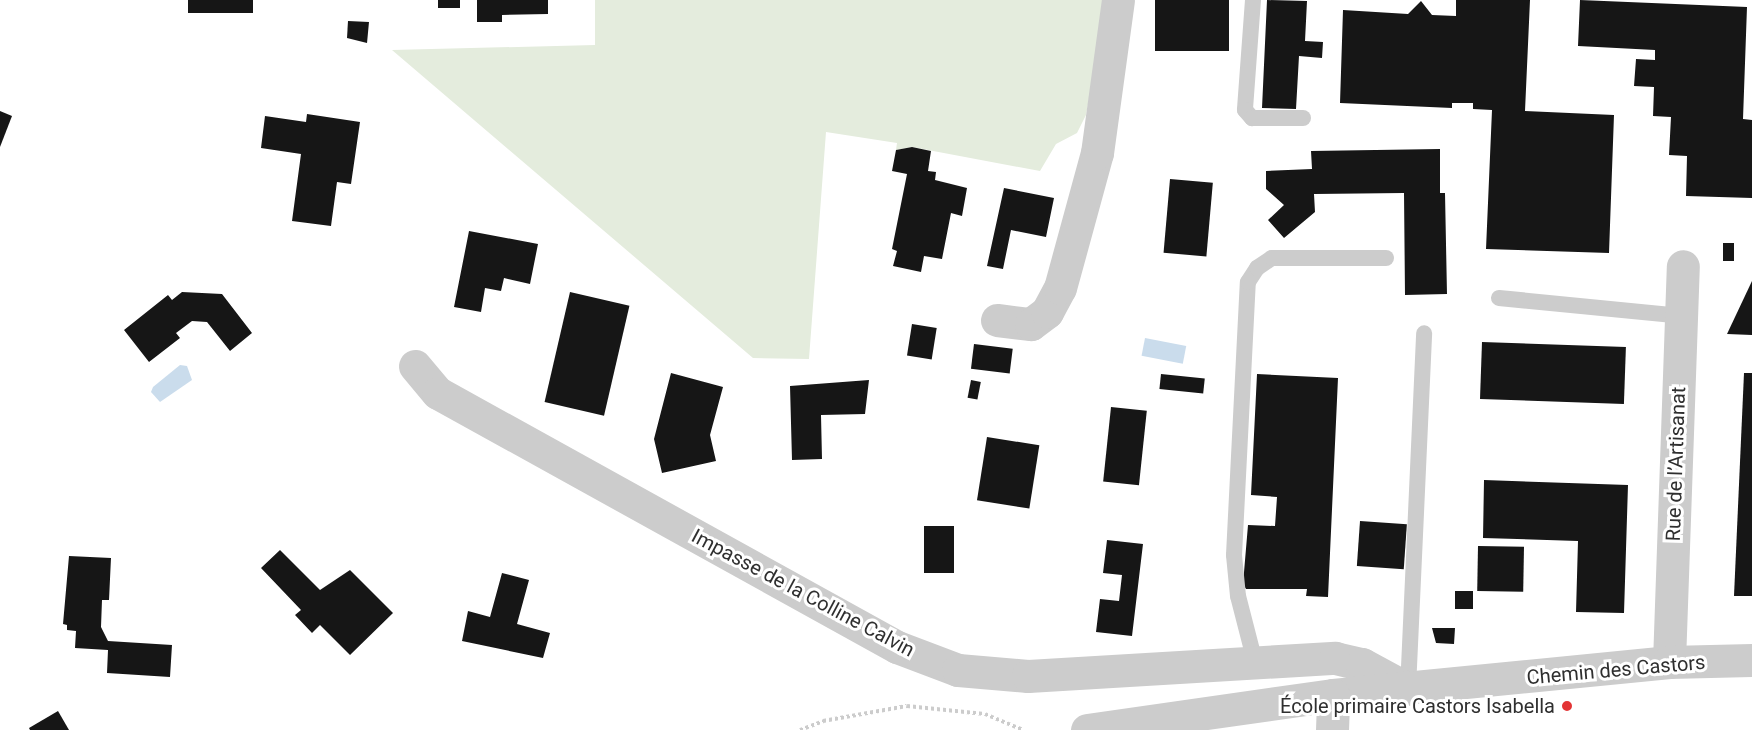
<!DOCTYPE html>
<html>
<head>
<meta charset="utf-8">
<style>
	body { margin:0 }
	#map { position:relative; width:1752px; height:730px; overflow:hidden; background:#fff; font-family:Roboto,sans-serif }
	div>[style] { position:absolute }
	.green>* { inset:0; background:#e4ecdd }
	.water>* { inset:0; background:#cadcec; transform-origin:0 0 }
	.building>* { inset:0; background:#161616; transform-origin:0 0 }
	.path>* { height:4px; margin-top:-2px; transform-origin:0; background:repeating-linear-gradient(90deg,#ccc 0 3px,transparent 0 6px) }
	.lane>* { height:16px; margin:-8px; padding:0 8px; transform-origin:8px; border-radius:8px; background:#ccc }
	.street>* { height:33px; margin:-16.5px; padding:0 16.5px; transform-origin:16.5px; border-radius:16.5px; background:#ccc }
	.dots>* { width:16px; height:16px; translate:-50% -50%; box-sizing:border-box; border:3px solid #fff; border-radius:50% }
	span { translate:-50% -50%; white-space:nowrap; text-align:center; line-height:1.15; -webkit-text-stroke:6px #fff; paint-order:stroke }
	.street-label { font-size:20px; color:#2f2f2f }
	.poi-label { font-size:20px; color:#2f2f2f }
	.right { translate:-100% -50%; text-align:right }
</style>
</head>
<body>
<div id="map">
	<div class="green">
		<div style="clip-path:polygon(595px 0,1107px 0,1086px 115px,1077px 133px,1056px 144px,1040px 171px,912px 147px,896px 150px,897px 143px,826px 132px,809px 359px,753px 358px,392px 50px,595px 45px)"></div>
	</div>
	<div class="water">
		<div style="left:1145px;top:338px;width:42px;height:18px;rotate:11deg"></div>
		<div style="clip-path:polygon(180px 365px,187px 366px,192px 380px,160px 402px,151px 392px,153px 387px)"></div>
	</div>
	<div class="building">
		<div style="left:188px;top:0;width:65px;height:13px"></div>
		<div style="left:438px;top:0;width:22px;height:8px"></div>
		<div style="clip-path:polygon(477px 0,548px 0,548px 14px,502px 15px,502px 22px,477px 22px)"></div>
		<div style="left:1155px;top:0;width:74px;height:51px"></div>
		<div style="clip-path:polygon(1267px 0,1307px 1px,1305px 41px,1323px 42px,1322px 58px,1299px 56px,1296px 109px,1262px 108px)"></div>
		<div style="clip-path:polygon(1456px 0,1530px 0,1525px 111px,1614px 115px,1609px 253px,1486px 249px,1492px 110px,1473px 109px,1473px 103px,1452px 103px,1452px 108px,1340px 103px,1343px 10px,1408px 14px,1421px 1px,1432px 15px,1456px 16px)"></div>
		<div style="clip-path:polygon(1580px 0,1747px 7px,1743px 119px,1752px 120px,1752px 198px,1686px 196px,1687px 156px,1669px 155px,1671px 117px,1653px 116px,1654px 87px,1634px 86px,1636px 59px,1655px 60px,1655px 50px,1578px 46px)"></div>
		<div style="clip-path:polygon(348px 21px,369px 22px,367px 43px,347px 38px)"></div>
		<div style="clip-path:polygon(0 111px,12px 116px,0 147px)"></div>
		<div style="clip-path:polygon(307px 114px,360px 122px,351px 184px,337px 182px,331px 226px,292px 221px,301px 154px,261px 148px,265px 116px,306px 122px)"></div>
		<div style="clip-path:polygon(912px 147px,931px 151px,928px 171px,936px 172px,935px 180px,967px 188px,962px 216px,951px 213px,942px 259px,924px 256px,921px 272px,893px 266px,897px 251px,892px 249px,907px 174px,892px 171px,896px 150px)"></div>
		<div style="clip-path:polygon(1440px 149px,1440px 193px,1445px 193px,1447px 294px,1405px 295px,1404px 193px,1314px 194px,1315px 212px,1284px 238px,1268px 220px,1284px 205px,1266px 189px,1266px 171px,1312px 169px,1311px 151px)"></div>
		<div style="left:1170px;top:179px;width:43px;height:74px;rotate:5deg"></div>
		<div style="clip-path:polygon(1004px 188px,1054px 198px,1046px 237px,1011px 230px,1003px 269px,987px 266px)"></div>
		<div style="clip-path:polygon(469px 231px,538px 244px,530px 284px,504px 278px,501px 291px,485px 288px,481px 312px,454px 307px)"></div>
		<div style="left:1723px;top:243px;width:11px;height:18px"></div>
		<div style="clip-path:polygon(1752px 281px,1752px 335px,1727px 334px)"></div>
		<div style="clip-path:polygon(182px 292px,222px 294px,252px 333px,230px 351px,207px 322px,192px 321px,176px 333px,180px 338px,149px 362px,124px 330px,168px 295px,172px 300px)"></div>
		<div style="left:570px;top:292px;width:61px;height:113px;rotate:13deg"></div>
		<div style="left:912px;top:324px;width:25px;height:32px;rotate:9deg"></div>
		<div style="left:1482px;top:342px;width:144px;height:57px;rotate:2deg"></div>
		<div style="left:974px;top:344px;width:39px;height:25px;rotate:7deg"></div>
		<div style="clip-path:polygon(671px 373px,723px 387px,710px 435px,716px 461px,662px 473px,654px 439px)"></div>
		<div style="clip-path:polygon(1744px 373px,1752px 373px,1752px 596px,1734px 596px)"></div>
		<div style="left:1161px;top:374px;width:44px;height:15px;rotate:6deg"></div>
		<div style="clip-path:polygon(1257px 374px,1338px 378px,1328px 597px,1306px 596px,1307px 589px,1246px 589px,1243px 584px,1248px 525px,1275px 526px,1277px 497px,1251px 495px)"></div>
		<div style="clip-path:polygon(869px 380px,865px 414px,821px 415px,822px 459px,792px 460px,790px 386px)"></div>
		<div style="left:971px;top:380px;width:10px;height:18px;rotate:11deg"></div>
		<div style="left:1111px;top:407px;width:36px;height:75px;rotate:6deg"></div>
		<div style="left:987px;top:437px;width:53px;height:64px;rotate:9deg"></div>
		<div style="clip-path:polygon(1484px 480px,1628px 485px,1624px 613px,1576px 612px,1578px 541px,1483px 538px)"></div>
		<div style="left:1360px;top:521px;width:47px;height:45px;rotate:4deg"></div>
		<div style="left:924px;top:526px;width:30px;height:47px"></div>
		<div style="clip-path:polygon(1107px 540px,1143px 544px,1132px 636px,1096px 632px,1100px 599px,1119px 601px,1122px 575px,1103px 573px)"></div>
		<div style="left:1478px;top:546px;width:46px;height:45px;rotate:1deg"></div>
		<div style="clip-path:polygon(280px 550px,320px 590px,350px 570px,393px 613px,350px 655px,320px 625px,312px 633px,295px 615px,301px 610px,261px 568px)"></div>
		<div style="clip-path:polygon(69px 556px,111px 558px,109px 600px,102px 600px,101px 627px,108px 641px,172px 645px,170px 677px,107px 673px,108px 650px,75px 648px,76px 631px,67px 630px,67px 625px,63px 624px)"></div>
		<div style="clip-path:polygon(502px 573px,529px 580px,517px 624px,550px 633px,543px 658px,462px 641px,468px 611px,490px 617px)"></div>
		<div style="left:1455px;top:591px;width:18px;height:18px"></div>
		<div style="clip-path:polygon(1432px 628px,1455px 628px,1454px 644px,1436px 643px)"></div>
		<div style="clip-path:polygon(58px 711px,69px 730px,30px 730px,29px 728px)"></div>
	</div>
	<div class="path">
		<div style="left:800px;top:730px;width:25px;rotate:-21deg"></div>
		<div style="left:823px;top:721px;width:85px;rotate:-10.1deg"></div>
		<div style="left:907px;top:706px;width:78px;rotate:5.9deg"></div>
		<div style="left:985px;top:714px;width:41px;rotate:22.8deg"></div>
	</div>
	<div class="lane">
		<div style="left:1253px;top:0;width:110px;rotate:94.2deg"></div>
		<div style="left:1245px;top:110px;width:11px;rotate:49deg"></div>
		<div style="left:1252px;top:118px;width:51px"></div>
		<div style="left:1499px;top:298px;width:183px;rotate:5.6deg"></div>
		<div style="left:1255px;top:662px;width:68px;rotate:-104.4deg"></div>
		<div style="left:1238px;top:596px;width:41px;rotate:-95.6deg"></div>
		<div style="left:1234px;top:555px;width:273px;rotate:-87.1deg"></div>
		<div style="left:1248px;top:282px;width:17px;rotate:-57deg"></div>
		<div style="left:1257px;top:268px;width:18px;rotate:-34deg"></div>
		<div style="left:1272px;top:258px;width:114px"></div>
		<div style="left:1408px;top:689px;width:356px;rotate:-87.4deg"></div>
	</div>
	<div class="street">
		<div style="left:997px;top:320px;width:34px;rotate:7deg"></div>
		<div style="left:1031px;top:324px;width:20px;rotate:-37deg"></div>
		<div style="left:1047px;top:312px;width:27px;rotate:-62deg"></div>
		<div style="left:1060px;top:288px;width:140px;rotate:-74.7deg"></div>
		<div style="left:1097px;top:153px;width:154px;rotate:-82.2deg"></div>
		<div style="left:415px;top:366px;width:35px;rotate:50deg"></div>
		<div style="left:438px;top:393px;width:525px;rotate:28.96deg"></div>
		<div style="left:897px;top:647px;width:65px;rotate:20.7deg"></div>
		<div style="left:958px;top:670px;width:70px;rotate:4.9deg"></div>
		<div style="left:1028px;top:676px;width:308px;rotate:-3.4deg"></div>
		<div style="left:1335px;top:658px;width:28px;rotate:13deg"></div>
		<div style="left:1362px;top:664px;width:52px;rotate:28.5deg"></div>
		<div style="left:1669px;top:662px;width:396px;rotate:-88deg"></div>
		<div style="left:1087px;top:730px;width:248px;rotate:-8.1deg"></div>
		<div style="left:1333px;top:695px;width:338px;rotate:-5.6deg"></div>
		<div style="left:1669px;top:662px;width:83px;rotate:-1.4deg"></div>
		<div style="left:1332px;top:730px;width:35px;rotate:-88deg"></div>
	</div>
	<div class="dots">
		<div style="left:1567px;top:706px;background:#e33435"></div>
	</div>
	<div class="street-label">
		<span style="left:1676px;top:464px;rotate:-88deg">Rue de l’Artisanat</span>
		<span style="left:803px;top:593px;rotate:28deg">Impasse de la Colline Calvin</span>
		<span style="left:1616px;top:670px;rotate:-5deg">Chemin des Castors</span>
	</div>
	<div class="poi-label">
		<span class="right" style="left:1555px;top:706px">École primaire Castors Isabella</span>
	</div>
</div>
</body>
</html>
